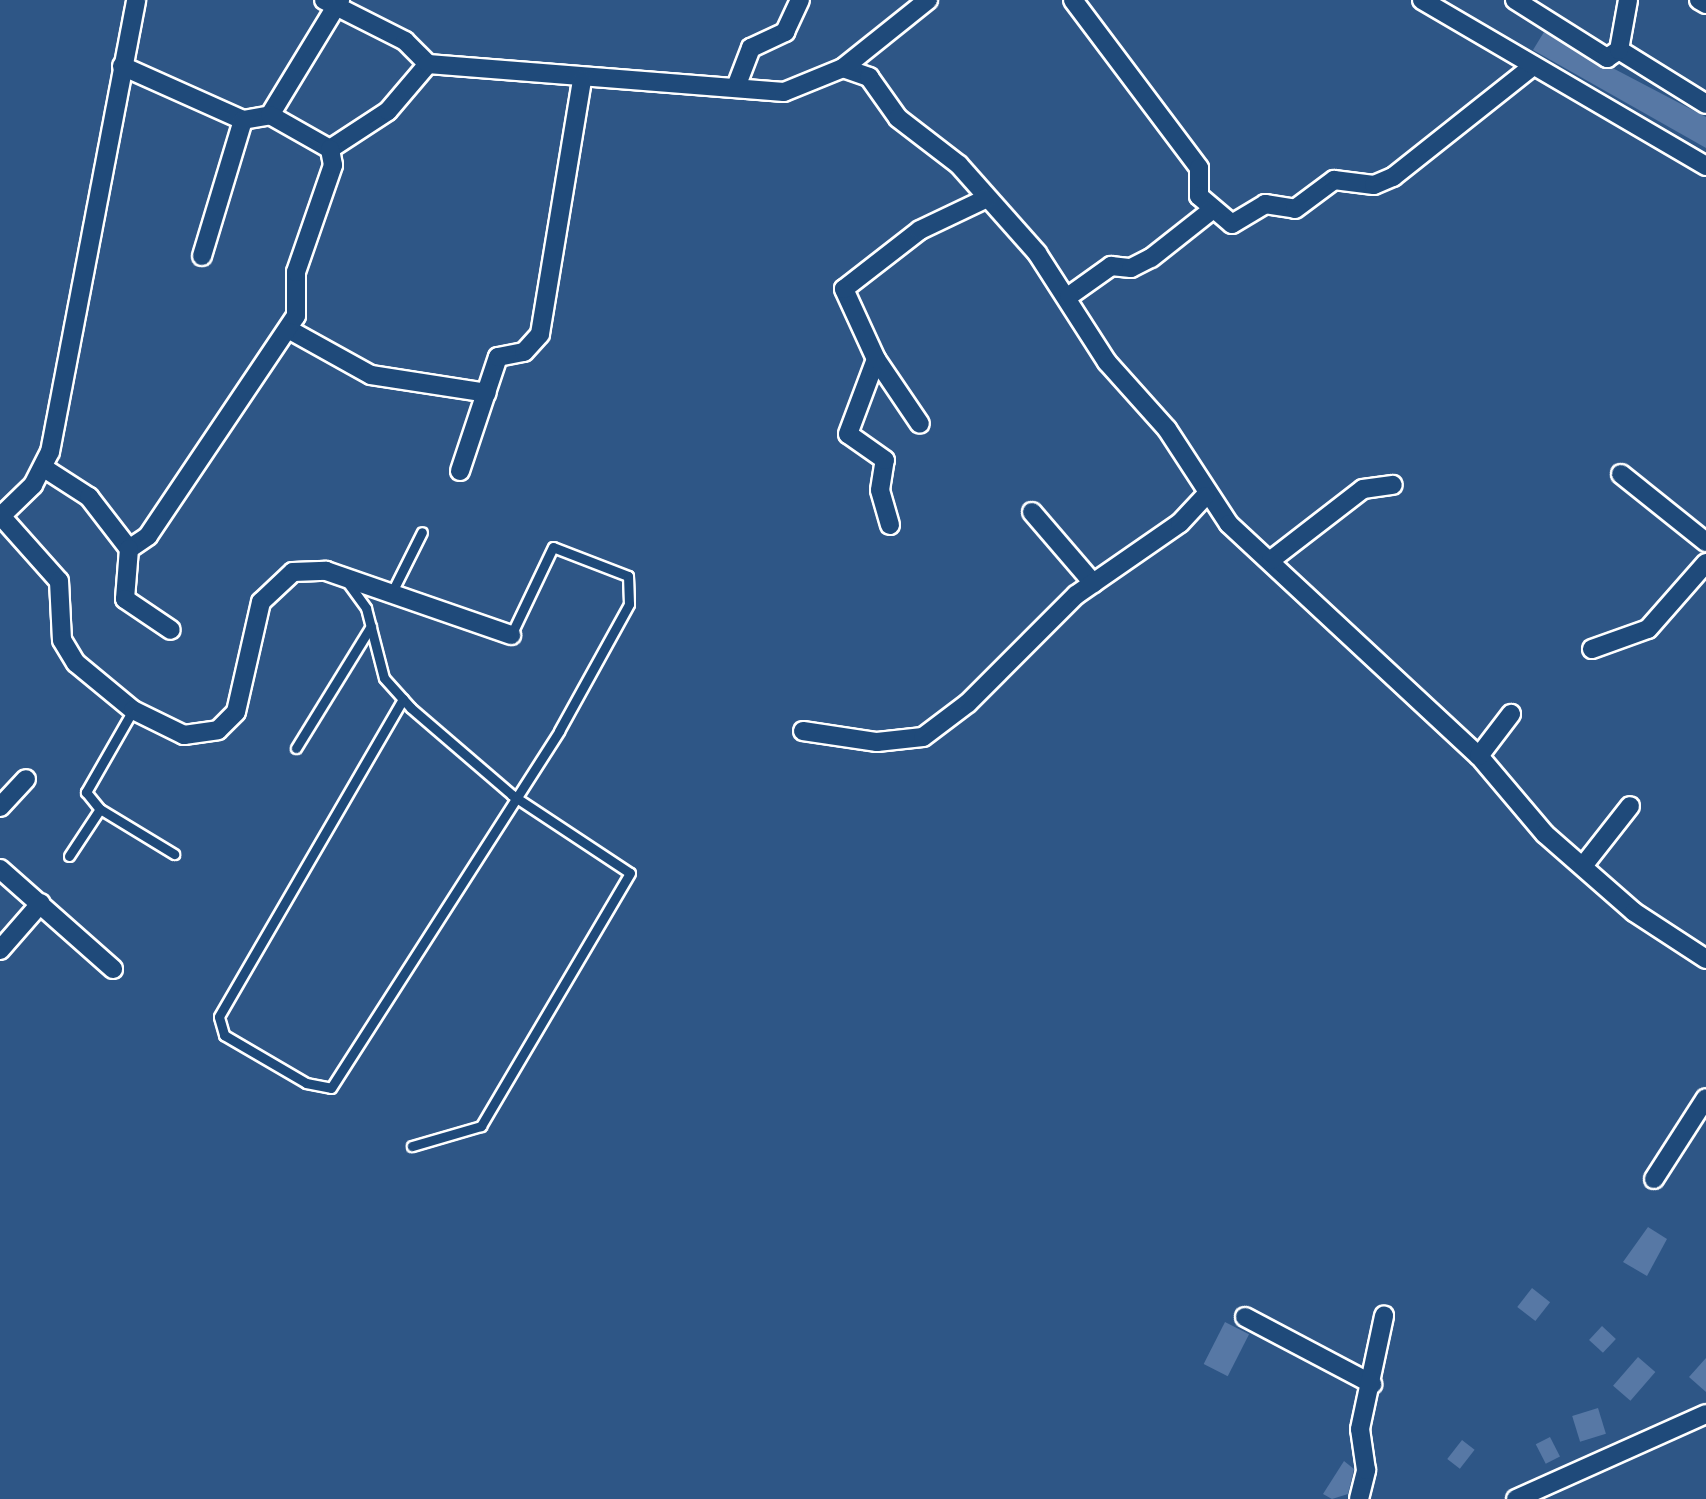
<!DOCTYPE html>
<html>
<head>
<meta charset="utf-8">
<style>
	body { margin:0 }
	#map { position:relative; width:1706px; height:1499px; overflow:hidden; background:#2e5686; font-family:"Gochi Hand",sans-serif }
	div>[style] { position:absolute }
	.building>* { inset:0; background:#5778a5; transform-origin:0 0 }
	.roads { filter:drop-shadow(2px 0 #fff) drop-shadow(-2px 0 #fff) drop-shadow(0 2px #fff) drop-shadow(0 -2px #fff) }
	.lane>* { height:9px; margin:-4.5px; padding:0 4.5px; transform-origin:4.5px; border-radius:4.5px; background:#1f4a7a }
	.street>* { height:18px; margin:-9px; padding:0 9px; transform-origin:9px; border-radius:9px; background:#1f4a7a }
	span { translate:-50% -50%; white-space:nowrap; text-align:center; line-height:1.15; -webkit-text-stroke:7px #1f4a7a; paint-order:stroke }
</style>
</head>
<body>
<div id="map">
	<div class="building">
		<div style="clip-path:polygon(1544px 32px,1706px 117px,1706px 148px,1533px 50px)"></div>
		<div style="clip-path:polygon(1648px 1227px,1667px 1239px,1647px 1276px,1623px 1262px)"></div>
		<div style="left:1532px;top:1288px;width:23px;height:24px;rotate:38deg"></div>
		<div style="left:1225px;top:1322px;width:27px;height:47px;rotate:27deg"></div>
		<div style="left:1602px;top:1326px;width:19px;height:19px;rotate:43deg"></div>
		<div style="left:1638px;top:1357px;width:23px;height:38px;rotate:41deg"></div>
		<div style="clip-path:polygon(1706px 1358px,1706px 1392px,1689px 1377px)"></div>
		<div style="left:1598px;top:1408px;width:27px;height:27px;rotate:73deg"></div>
		<div style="left:1550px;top:1437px;width:22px;height:16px;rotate:63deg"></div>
		<div style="left:1462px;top:1440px;width:16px;height:24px;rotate:38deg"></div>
		<div style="clip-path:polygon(1344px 1461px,1354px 1469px,1348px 1494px,1332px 1499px,1323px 1494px)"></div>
	</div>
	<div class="roads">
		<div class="lane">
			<div style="left:348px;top:583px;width:31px;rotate:54deg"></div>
			<div style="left:366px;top:608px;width:72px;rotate:75.6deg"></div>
			<div style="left:384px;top:678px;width:40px;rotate:48deg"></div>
			<div style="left:411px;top:708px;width:133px;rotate:40.7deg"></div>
			<div style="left:512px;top:795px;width:141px;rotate:33.5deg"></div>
			<div style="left:630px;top:873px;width:294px;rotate:120.5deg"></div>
			<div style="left:481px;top:1126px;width:72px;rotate:163.8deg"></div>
			<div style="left:391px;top:594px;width:69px;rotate:-63.4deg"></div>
			<div style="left:403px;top:699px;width:367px;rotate:120.1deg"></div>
			<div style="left:219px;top:1017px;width:19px;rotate:74deg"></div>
			<div style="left:224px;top:1035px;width:95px;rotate:30.3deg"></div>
			<div style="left:306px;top:1083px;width:25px;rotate:11deg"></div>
			<div style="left:331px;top:1088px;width:424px;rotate:-57.4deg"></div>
			<div style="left:559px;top:731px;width:145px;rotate:-61.1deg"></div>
			<div style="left:629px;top:604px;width:28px;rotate:-92deg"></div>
			<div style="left:628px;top:576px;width:80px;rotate:-158.9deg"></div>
			<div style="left:553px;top:547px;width:98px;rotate:115.5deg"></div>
			<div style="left:133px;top:710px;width:95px;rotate:119.8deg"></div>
			<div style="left:86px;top:792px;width:22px;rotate:51deg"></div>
			<div style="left:100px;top:809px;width:87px;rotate:31.3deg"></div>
			<div style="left:296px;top:748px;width:143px;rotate:-58.4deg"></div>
			<div style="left:69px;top:856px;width:56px;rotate:-56.6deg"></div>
		</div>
		<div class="street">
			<div style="left:324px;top:0;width:91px;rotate:26.8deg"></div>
			<div style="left:405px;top:41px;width:33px;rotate:45deg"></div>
			<div style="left:1073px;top:0;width:210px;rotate:53.1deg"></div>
			<div style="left:1199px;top:168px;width:28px;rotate:90deg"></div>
			<div style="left:1199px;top:196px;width:43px;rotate:40.3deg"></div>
			<div style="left:1232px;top:224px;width:39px;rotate:-31deg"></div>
			<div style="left:1265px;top:204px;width:30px;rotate:9deg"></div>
			<div style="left:1295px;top:209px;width:49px;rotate:-36.6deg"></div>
			<div style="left:1334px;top:180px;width:40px;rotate:7.1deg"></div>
			<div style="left:1374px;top:185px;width:21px;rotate:-23deg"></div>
			<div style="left:1393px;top:177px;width:179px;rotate:-38.4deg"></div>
			<div style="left:1422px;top:0;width:329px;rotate:30.3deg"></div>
			<div style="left:1515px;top:0;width:109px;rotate:32.2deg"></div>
			<div style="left:1607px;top:58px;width:14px;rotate:-34deg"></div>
			<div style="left:1699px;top:0;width:8px;rotate:30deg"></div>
			<div style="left:1619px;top:50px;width:102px;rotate:31.8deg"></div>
			<div style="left:1619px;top:50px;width:51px;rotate:-79.8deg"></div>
			<div style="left:122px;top:66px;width:133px;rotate:24.1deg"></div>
			<div style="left:243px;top:120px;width:27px;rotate:-10deg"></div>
			<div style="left:270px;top:115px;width:135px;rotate:-58.7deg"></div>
			<div style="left:843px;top:68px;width:28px;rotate:19deg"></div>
			<div style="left:869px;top:77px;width:50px;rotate:54.7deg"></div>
			<div style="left:898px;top:118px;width:77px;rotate:37.6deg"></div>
			<div style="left:959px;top:165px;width:118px;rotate:48.4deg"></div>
			<div style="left:1037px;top:253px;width:130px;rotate:57.3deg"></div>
			<div style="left:1107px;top:362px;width:90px;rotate:48.2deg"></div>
			<div style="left:1167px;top:429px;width:113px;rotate:56.9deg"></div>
			<div style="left:1229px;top:524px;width:341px;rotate:42.9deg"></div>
			<div style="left:1479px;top:756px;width:102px;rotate:49.8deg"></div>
			<div style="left:1545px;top:834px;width:118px;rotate:41.2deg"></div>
			<div style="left:1634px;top:912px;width:86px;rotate:33.1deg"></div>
			<div style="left:736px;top:87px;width:42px;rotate:-69deg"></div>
			<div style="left:751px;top:48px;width:38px;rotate:-25deg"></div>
			<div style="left:785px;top:32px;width:35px;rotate:-65deg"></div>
			<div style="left:270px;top:115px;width:69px;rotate:29.5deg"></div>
			<div style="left:330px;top:149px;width:69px;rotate:-33.2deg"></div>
			<div style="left:388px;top:111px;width:62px;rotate:-49.6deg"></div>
			<div style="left:428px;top:64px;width:357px;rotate:4.5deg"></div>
			<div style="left:784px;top:92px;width:64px;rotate:-22.1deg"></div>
			<div style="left:843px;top:68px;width:109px;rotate:-38.7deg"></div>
			<div style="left:202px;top:256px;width:142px;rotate:-73.2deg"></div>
			<div style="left:1069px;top:296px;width:52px;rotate:-35.5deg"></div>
			<div style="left:1111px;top:266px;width:20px;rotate:6deg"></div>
			<div style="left:1131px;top:268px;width:22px;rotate:-27deg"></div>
			<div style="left:1151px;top:258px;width:79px;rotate:-38.3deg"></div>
			<div style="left:288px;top:329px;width:95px;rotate:29deg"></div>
			<div style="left:371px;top:375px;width:117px;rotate:8.8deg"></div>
			<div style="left:876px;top:359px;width:78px;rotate:55.9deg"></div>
			<div style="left:44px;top:468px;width:54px;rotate:32.8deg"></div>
			<div style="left:89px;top:497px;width:66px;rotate:52.4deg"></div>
			<div style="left:129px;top:549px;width:23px;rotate:-34deg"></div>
			<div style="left:148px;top:536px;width:265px;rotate:-56.1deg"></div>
			<div style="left:296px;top:316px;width:44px;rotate:-90deg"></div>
			<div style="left:296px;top:272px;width:113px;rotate:-70.9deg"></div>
			<div style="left:333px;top:165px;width:16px;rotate:-101deg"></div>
			<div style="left:460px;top:471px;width:120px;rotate:-71.6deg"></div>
			<div style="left:498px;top:357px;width:26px;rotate:-11deg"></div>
			<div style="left:524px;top:352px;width:24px;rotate:-48deg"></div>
			<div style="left:540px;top:334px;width:257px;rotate:-80.6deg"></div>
			<div style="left:1621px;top:474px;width:109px;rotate:38.7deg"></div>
			<div style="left:1032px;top:512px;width:94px;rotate:49.3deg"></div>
			<div style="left:1px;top:516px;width:87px;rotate:48.3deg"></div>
			<div style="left:59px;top:581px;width:59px;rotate:87.1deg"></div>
			<div style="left:62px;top:640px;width:27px;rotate:59deg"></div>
			<div style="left:76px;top:663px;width:74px;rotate:39.5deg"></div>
			<div style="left:133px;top:710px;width:57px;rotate:26.1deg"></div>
			<div style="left:184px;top:735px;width:34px;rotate:-8deg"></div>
			<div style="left:218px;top:730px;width:25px;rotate:-45deg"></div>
			<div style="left:236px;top:712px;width:113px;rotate:-77.2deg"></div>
			<div style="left:261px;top:602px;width:44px;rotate:-43.2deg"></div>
			<div style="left:293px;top:572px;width:33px;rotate:-2deg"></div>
			<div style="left:326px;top:571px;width:196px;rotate:19.1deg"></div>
			<div style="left:0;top:517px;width:46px;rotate:-44.1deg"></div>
			<div style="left:33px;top:485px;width:37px;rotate:-63deg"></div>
			<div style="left:50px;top:452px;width:460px;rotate:-79.2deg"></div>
			<div style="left:890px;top:525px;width:36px;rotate:-106deg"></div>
			<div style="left:880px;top:490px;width:30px;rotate:-81deg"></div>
			<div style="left:885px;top:460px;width:45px;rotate:-144.9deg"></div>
			<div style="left:848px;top:434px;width:80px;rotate:-69.5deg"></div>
			<div style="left:876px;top:359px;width:77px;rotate:-114.6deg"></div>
			<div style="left:844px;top:289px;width:96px;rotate:-37.8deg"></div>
			<div style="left:920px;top:230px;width:74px;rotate:-25.5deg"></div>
			<div style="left:129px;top:549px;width:50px;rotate:94.6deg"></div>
			<div style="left:125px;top:599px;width:55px;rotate:34deg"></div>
			<div style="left:1271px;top:560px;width:116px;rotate:-37.7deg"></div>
			<div style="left:1363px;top:489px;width:30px;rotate:-8deg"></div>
			<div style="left:1592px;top:649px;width:59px;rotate:-19.7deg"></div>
			<div style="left:1648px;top:629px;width:88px;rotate:-48.7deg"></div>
			<div style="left:803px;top:731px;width:75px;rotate:8.5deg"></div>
			<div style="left:877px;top:742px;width:46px;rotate:-6.2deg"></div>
			<div style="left:923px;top:737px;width:56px;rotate:-37.1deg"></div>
			<div style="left:968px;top:703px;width:153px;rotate:-45deg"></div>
			<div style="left:1076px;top:595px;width:126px;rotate:-34.7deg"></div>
			<div style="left:1180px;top:523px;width:37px;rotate:-47deg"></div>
			<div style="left:1479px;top:756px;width:53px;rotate:-52.7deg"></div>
			<div style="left:0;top:807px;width:38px;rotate:-47deg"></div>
			<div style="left:1583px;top:866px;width:76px;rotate:-51.9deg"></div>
			<div style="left:0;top:869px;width:151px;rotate:41.5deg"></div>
			<div style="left:0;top:950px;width:62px;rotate:-48.9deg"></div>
			<div style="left:1654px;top:1179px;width:96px;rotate:-57.3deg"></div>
			<div style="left:1245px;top:1317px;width:144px;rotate:27.8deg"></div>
			<div style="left:1359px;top:1499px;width:30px;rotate:-76deg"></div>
			<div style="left:1366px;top:1470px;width:41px;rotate:-98.3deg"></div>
			<div style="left:1360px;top:1429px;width:116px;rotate:-78deg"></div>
			<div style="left:1516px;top:1499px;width:208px;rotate:-24.1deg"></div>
		</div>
	</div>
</div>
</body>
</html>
